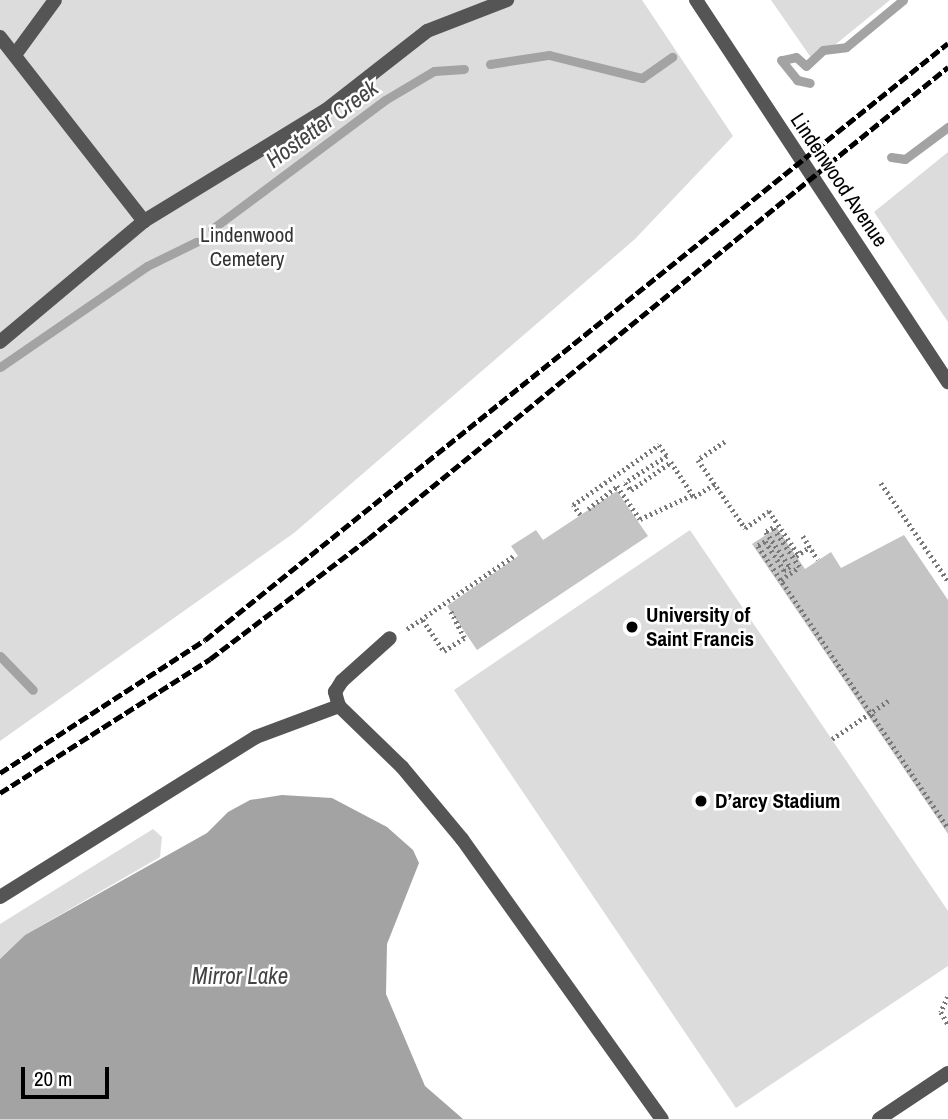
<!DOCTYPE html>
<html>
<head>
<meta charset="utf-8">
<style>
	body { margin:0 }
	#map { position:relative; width:948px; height:1119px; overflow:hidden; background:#fff; font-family:"Archivo Narrow",sans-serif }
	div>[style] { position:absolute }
	.green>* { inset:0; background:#dcdcdc }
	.water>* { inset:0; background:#a3a3a3 }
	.stream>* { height:9px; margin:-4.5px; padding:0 4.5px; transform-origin:4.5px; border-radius:4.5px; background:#a3a3a3 }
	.building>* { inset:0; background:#c4c4c4 }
	.path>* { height:4.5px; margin-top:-2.25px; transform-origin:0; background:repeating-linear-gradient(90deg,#777 0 2px,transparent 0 5.5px) }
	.service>* { height:14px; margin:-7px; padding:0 7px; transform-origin:7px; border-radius:7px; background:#555 }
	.tertiary>* { height:14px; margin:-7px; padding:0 7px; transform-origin:7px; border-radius:7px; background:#555 }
	.rail>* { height:5px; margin-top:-2.5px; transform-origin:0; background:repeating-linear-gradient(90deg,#000 0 10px,transparent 0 13.5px) }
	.dots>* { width:19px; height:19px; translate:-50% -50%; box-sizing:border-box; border:4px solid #fff; border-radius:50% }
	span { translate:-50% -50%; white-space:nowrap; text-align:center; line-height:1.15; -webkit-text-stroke:5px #fff; paint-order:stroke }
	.street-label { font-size:21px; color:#000 }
	.park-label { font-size:21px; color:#333 }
	.poi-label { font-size:21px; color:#000; font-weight:700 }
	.left { translate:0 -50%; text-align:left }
	.water-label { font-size:23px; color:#444; font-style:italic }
	.scale { position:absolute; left:21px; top:1067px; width:88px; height:32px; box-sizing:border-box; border:4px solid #000; border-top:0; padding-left:9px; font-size:21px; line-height:24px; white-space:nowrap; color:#000; -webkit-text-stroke:5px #fff; paint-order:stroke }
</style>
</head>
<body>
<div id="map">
	<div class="green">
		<div style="clip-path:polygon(0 0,642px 0,733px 136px,635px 239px,294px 533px,0 741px)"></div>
		<div style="clip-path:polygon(771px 0,890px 0,814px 62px)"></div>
		<div style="clip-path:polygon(948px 152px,948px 322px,874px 212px)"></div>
		<div style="clip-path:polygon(690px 530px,948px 911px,948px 966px,736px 1108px,454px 690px)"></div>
		<div style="clip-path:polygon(153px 829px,162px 837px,160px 857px,25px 935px,0 959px,0 924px)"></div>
	</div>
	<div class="water">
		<div style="clip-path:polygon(282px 795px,332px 798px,387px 827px,413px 850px,419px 863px,387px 944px,386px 994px,425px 1086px,463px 1119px,0 1119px,0 959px,25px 935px,207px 833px,228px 812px,250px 800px)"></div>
	</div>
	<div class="stream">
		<div style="left:781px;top:60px;width:26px;rotate:51deg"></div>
		<div style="left:797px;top:80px;width:13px;rotate:13deg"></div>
		<div style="left:783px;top:60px;width:13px;rotate:-13deg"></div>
		<div style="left:796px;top:57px;width:13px;rotate:42deg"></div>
		<div style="left:806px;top:66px;width:23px;rotate:-43deg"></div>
		<div style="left:823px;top:50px;width:23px;rotate:-7deg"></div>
		<div style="left:846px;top:47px;width:74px;rotate:-39.5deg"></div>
		<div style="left:490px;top:64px;width:60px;rotate:-8.7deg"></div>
		<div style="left:549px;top:55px;width:96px;rotate:13.9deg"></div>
		<div style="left:642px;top:78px;width:37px;rotate:-35deg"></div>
		<div style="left:891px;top:157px;width:14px;rotate:8deg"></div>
		<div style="left:905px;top:159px;width:54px;rotate:-36.7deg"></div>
		<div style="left:212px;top:229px;width:216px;rotate:-36.7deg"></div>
		<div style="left:385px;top:100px;width:57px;rotate:-30.6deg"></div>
		<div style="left:434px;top:71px;width:30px;rotate:-4deg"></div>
		<div style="left:0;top:367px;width:178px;rotate:-34.5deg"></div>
		<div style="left:147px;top:266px;width:55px;rotate:-26.1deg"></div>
		<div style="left:0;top:656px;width:47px;rotate:45.9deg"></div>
	</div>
	<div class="building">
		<div style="clip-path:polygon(617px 491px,648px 536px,477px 650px,447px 606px,518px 556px,511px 546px,536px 530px,543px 540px)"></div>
		<div style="clip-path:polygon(777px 528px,805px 569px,831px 552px,841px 568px,904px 535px,948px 600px,948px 834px,752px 544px)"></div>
	</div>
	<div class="path">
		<div style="left:725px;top:442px;width:32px;rotate:146deg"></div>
		<div style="left:698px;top:460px;width:83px;rotate:55.3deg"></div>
		<div style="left:745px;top:528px;width:29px;rotate:-35deg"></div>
		<div style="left:769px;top:511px;width:52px;rotate:56deg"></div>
		<div style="left:881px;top:483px;width:119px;rotate:55.6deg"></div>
		<div style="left:588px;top:509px;width:37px;rotate:-38deg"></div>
		<div style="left:617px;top:486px;width:40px;rotate:55.1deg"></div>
		<div style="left:640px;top:519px;width:57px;rotate:-24.8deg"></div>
		<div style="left:580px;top:515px;width:12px;rotate:-125deg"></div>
		<div style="left:573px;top:505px;width:105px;rotate:-34.9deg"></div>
		<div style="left:659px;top:445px;width:14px;rotate:54deg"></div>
		<div style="left:667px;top:456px;width:50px;rotate:147.3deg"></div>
		<div style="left:625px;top:483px;width:9px;rotate:49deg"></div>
		<div style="left:631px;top:490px;width:49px;rotate:-35deg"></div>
		<div style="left:671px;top:462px;width:42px;rotate:56.7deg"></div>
		<div style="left:694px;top:497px;width:25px;rotate:-32deg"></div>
		<div style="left:803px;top:536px;width:28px;rotate:58deg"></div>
		<div style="left:796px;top:556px;width:17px;rotate:-33deg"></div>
		<div style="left:781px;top:580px;width:22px;rotate:-36deg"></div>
		<div style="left:799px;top:567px;width:47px;rotate:-123.7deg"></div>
		<div style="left:773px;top:528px;width:8px;rotate:150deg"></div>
		<div style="left:766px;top:532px;width:42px;rotate:55.6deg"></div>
		<div style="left:790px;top:567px;width:7px;rotate:146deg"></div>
		<div style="left:784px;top:571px;width:35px;rotate:-123deg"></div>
		<div style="left:765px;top:542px;width:8px;rotate:150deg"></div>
		<div style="left:758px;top:546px;width:340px;rotate:56deg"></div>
		<div style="left:423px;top:620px;width:37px;rotate:56deg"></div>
		<div style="left:444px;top:651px;width:24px;rotate:-33deg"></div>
		<div style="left:464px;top:638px;width:30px;rotate:-117deg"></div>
		<div style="left:407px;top:629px;width:131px;rotate:-34.4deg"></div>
		<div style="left:832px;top:739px;width:68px;rotate:-34.2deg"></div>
		<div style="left:948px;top:997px;width:17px;rotate:115deg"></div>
		<div style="left:941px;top:1012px;width:14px;rotate:60deg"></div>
	</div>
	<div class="service">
		<div style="left:0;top:37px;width:234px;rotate:52deg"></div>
		<div style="left:17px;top:52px;width:64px;rotate:-53.8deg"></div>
		<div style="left:0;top:342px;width:188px;rotate:-40deg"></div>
		<div style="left:144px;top:221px;width:213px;rotate:-31.4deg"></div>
		<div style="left:326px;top:110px;width:128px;rotate:-38deg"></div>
		<div style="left:427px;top:31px;width:86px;rotate:-21.2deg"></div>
		<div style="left:339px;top:706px;width:15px;rotate:-106deg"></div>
		<div style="left:335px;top:692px;width:13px;rotate:-58deg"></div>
		<div style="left:342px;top:681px;width:64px;rotate:-41.9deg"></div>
		<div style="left:0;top:897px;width:302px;rotate:-32deg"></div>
		<div style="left:256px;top:737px;width:89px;rotate:-20.5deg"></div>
		<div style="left:339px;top:706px;width:88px;rotate:44.1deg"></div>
		<div style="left:402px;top:767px;width:94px;rotate:50.2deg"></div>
		<div style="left:462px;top:839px;width:344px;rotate:54.5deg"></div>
		<div style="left:879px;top:1119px;width:83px;rotate:-33.7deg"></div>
	</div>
	<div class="tertiary">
		<div style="left:696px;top:0;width:458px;rotate:56.6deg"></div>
	</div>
	<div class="rail">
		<div style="left:0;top:773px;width:244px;rotate:-33deg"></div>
		<div style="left:205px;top:640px;width:953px;rotate:-38.78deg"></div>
		<div style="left:0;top:793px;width:249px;rotate:-32.5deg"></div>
		<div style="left:210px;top:659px;width:198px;rotate:-37.2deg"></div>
		<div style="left:368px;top:539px;width:748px;rotate:-39.14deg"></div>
	</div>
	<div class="dots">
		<div style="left:632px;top:627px;background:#000"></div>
		<div style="left:701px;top:801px;background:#000"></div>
	</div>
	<div class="street-label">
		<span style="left:839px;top:180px;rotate:56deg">Lindenwood Avenue</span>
	</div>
	<div class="park-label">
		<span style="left:247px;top:247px">Lindenwood<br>Cemetery</span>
	</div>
	<div class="poi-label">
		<span class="left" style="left:646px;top:627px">University of<br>Saint Francis</span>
		<span class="left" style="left:715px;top:801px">D’arcy Stadium</span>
	</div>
	<div class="water-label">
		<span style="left:322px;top:124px;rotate:-36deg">Hostetter Creek</span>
		<span style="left:240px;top:976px">Mirror Lake</span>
	</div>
	<div class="scale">20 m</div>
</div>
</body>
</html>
